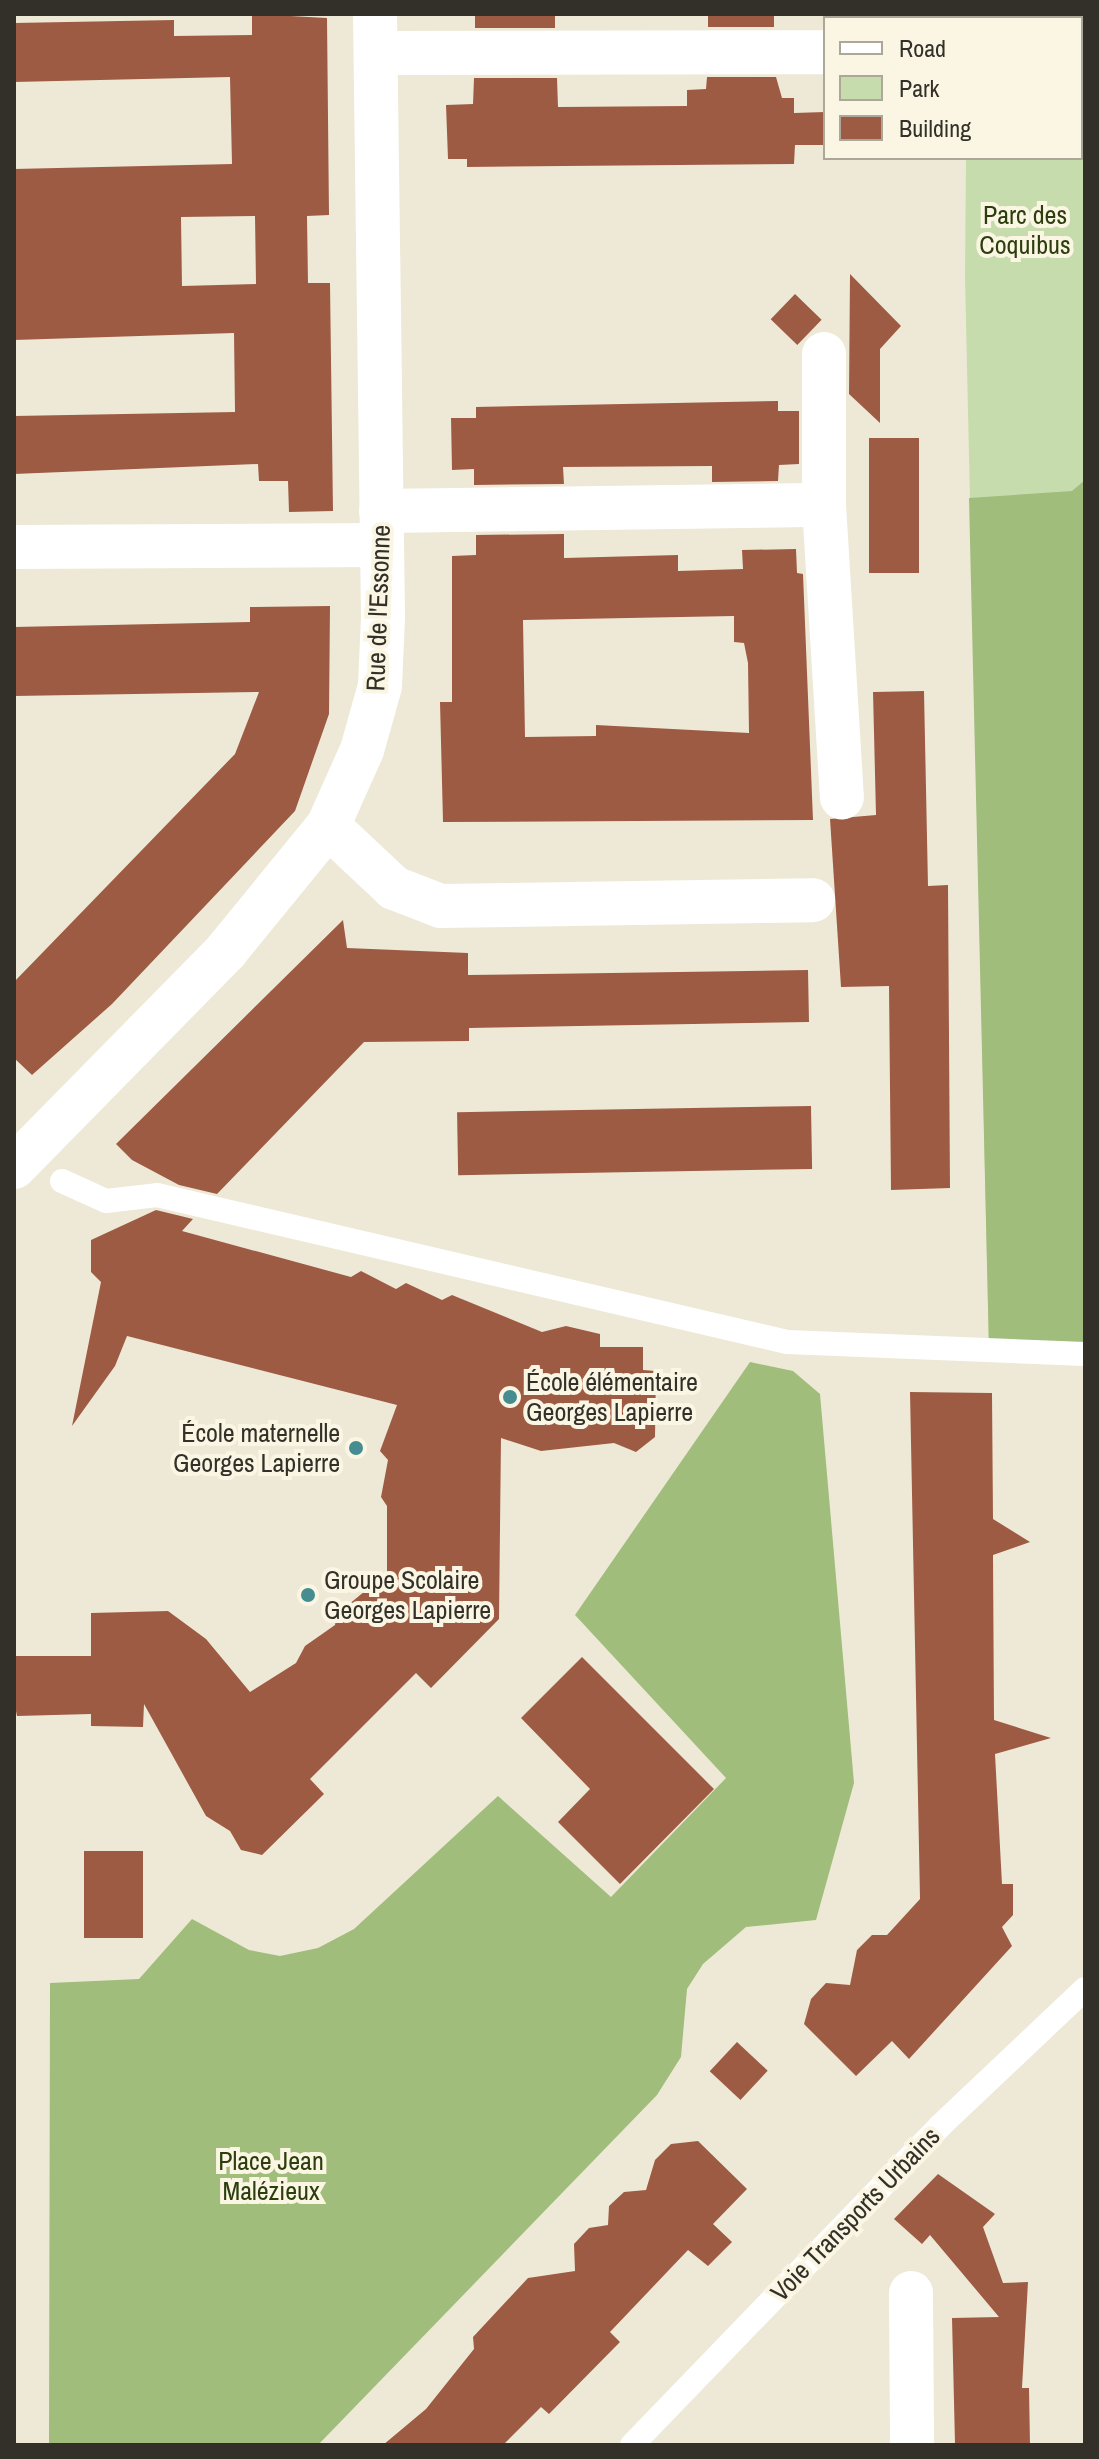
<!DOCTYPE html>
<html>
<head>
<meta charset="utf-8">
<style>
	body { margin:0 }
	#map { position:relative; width:1099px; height:2459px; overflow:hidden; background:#eee9d6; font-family:"Archivo Narrow",sans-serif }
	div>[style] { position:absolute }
	.green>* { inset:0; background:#c7dcad }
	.forest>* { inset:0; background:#a0bd7b }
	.building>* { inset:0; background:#9e5b43; transform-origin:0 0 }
	.lane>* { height:24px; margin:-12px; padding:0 12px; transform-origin:12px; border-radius:12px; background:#fff }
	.street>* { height:44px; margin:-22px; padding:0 22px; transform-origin:22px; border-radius:22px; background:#fff }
	.dots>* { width:22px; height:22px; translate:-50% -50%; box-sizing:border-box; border:4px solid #fbf6e3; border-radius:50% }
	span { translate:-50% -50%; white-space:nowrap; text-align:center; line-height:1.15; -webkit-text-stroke:8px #fbf6e3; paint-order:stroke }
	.park-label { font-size:26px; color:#2c3e0e }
	.street-label { font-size:26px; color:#323029 }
	.poi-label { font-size:26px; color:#323029 }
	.left { translate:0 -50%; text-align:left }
	.right { translate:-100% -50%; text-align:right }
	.frame { position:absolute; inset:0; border:16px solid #323029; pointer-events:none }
	.legend { position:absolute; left:823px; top:16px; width:260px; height:144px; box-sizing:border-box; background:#fbf6e3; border:2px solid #aba799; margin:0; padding:10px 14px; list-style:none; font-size:24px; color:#323029 }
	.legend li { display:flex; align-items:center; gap:16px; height:40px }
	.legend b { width:40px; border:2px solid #aba799 }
</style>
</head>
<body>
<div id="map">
	<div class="green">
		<div style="clip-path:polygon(963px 14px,1085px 14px,1085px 1354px,989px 1350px,965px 277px,966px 158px,1081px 158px,1081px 18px)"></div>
	</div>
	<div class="forest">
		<div style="clip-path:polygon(1085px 480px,1085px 1354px,989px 1350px,969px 498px,1072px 491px)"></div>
		<div style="clip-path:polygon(750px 1362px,793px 1371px,820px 1394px,854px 1783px,816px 1920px,746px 1927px,703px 1964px,687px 1989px,681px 2057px,657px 2095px,318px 2445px,49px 2445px,50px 1983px,139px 1979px,192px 1919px,249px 1950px,280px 1956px,318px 1948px,354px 1929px,498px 1796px,611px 1897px,726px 1778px,575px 1615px)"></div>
	</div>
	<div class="building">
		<div style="clip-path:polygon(evenodd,252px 14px,327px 18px,329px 215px,307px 216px,308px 283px,330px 283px,333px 511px,289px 512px,288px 481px,259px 481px,258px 464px,14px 474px,14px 416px,235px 412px,234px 333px,14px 340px,14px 169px,232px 164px,230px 77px,14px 82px,14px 23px,174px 20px,174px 36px,252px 35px,252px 14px,255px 216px,256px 284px,182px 286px,181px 217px,255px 216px)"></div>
		<div style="left:475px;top:14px;width:80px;height:14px"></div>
		<div style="left:708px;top:14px;width:66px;height:13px"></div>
		<div style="clip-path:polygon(707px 77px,776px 77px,782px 98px,794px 98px,794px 113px,825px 112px,825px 145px,795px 145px,794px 164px,467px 167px,467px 159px,448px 159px,446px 105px,473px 104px,474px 78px,557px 78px,558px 107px,687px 106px,687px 90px,706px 89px)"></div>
		<div style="clip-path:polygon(850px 274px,901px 326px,880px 349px,880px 423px,849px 394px)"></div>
		<div style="left:795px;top:294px;width:37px;height:35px;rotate:44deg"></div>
		<div style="clip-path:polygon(778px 401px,778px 411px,799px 411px,799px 464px,779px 465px,778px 481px,712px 482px,712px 466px,563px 467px,564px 484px,474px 485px,474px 469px,452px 470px,451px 418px,476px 418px,476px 407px)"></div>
		<div style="left:869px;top:438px;width:50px;height:135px"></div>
		<div style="clip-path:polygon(evenodd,564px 534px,564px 558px,678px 555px,678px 571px,743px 569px,742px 550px,796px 549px,797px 573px,803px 574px,813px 820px,443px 822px,440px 702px,452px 702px,452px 556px,476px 555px,476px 535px,564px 534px,734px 616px,734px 642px,744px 643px,748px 663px,749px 733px,596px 725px,596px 736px,525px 737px,523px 620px,734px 616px)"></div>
		<div style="clip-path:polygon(330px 606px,329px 714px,295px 811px,112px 1004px,32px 1075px,14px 1058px,14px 982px,235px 754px,259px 692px,14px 696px,14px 627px,250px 622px,250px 607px)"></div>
		<div style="clip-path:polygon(924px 691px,928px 886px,948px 885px,950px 1188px,891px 1190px,889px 986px,841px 987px,830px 819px,876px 815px,873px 692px)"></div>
		<div style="clip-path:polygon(343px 920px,347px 948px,468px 953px,468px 975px,808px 970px,809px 1022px,469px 1028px,469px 1041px,364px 1042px,217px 1194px,179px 1185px,132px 1160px,116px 1144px)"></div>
		<div style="left:811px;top:1106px;width:63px;height:354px;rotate:89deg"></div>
		<div style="clip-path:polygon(156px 1210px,193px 1219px,182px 1231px,351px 1277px,361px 1271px,396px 1289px,406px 1283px,442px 1300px,452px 1295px,542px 1332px,566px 1326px,600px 1334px,600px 1347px,643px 1347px,643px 1370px,656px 1371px,655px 1437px,636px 1452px,614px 1443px,541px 1451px,501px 1438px,499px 1619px,431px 1688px,416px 1673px,310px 1779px,324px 1794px,262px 1855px,241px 1850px,230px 1831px,206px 1816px,144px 1704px,143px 1727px,91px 1726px,91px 1714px,17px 1716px,14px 1701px,14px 1656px,91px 1656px,91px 1613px,168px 1611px,206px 1639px,250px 1692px,296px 1663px,305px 1646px,335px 1625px,337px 1614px,387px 1573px,387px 1506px,381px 1497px,388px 1460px,380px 1451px,397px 1405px,127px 1336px,115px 1366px,72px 1426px,101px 1282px,91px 1272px,91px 1240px)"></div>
		<div style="clip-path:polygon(910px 1392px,992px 1393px,993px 1519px,1030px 1542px,993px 1555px,994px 1720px,1051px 1738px,995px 1754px,1002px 1884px,1013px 1884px,1013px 1915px,1002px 1927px,1012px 1946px,909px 2059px,892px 2041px,856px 2076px,804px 2024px,811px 1999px,826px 1983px,850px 1985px,857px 1950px,872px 1935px,887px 1935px,920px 1899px)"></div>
		<div style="clip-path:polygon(582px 1657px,714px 1789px,620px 1884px,558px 1822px,590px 1789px,521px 1718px)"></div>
		<div style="left:143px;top:1851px;width:87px;height:59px;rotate:90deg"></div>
		<div style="left:737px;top:2042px;width:42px;height:40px;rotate:43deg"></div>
		<div style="clip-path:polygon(698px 2141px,747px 2189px,713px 2224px,732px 2242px,708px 2266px,688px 2250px,610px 2332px,620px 2342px,549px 2414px,541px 2407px,503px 2445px,383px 2445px,426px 2409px,474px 2349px,473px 2337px,528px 2278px,575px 2271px,574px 2244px,589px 2228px,608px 2225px,609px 2206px,624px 2192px,646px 2190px,655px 2160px,671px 2144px)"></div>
		<div style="clip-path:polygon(938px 2174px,995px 2214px,983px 2227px,1003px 2283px,1028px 2282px,1022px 2388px,1029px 2388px,1030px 2445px,955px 2444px,952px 2318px,999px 2317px,930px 2235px,922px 2244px,894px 2219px)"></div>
	</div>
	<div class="lane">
		<div style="left:62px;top:1181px;width:48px;rotate:24.4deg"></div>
		<div style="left:106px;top:1201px;width:51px;rotate:-6.7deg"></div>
		<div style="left:157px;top:1195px;width:647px;rotate:13.13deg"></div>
		<div style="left:787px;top:1342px;width:298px;rotate:2.3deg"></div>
		<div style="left:632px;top:2445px;width:443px;rotate:-46deg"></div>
		<div style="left:940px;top:2126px;width:199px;rotate:-43.4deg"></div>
	</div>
	<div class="street">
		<div style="left:376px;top:53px;width:449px;rotate:-0.1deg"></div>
		<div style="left:824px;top:354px;width:151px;rotate:90deg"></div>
		<div style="left:381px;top:511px;width:443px;rotate:-0.8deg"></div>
		<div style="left:824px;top:505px;width:293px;rotate:86.5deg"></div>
		<div style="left:14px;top:547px;width:368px;rotate:-0.3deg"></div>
		<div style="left:328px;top:826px;width:91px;rotate:43.2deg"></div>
		<div style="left:394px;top:888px;width:50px;rotate:21deg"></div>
		<div style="left:441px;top:906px;width:372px;rotate:-0.9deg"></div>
		<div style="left:14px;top:1167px;width:303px;rotate:-45.5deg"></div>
		<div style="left:226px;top:951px;width:161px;rotate:-50.8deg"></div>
		<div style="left:328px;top:826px;width:83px;rotate:-65.9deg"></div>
		<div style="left:362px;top:750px;width:66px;rotate:-74.3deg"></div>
		<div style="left:380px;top:686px;width:69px;rotate:-87.5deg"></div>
		<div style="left:383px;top:617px;width:603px;rotate:-90.76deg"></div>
		<div style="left:911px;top:2293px;width:152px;rotate:89.6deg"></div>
	</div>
	<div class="dots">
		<div style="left:510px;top:1397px;background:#458d90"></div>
		<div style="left:356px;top:1448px;background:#458d90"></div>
		<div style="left:308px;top:1595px;background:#458d90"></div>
	</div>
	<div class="park-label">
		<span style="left:1025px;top:230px">Parc des<br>Coquibus</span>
		<span style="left:271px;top:2176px">Place Jean<br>Malézieux</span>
	</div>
	<div class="street-label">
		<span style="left:378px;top:608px;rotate:-88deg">Rue de l'Essonne</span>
		<span style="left:855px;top:2214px;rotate:-46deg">Voie Transports Urbains</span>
	</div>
	<div class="poi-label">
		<span class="left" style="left:526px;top:1397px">École élémentaire<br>Georges Lapierre</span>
		<span class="right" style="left:340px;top:1448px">École maternelle<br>Georges Lapierre</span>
		<span class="left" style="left:324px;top:1595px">Groupe Scolaire<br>Georges Lapierre</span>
	</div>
	<div class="frame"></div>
	<ul class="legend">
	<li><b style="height:10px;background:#fff"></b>Road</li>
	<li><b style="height:22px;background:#c7dcad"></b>Park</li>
	<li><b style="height:22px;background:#9e5b43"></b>Building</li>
	</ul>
</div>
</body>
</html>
